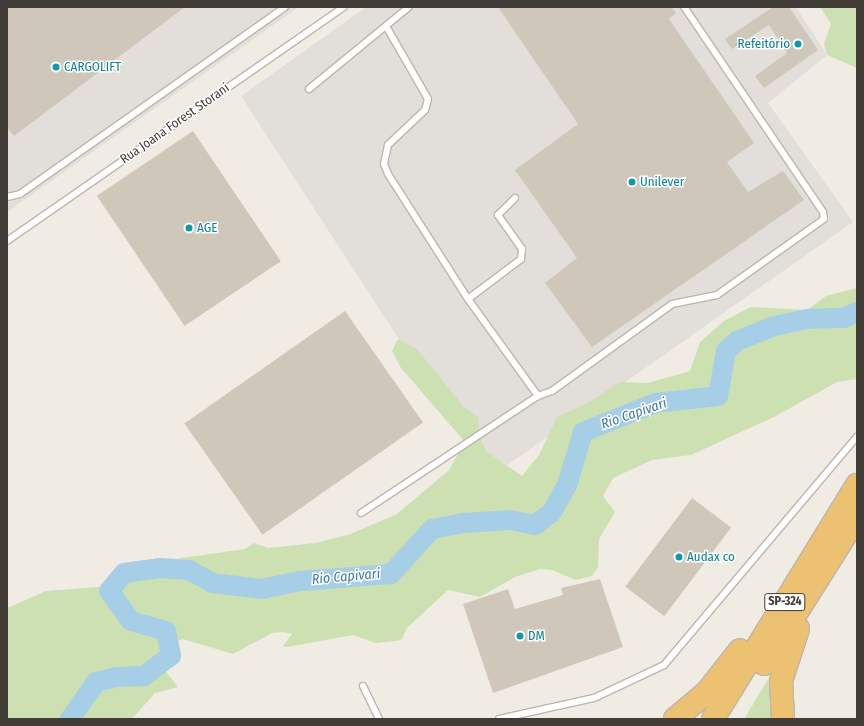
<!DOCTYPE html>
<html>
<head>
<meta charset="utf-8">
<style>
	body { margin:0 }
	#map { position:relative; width:864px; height:726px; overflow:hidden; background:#f0ece4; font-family:"Fira Sans Condensed",sans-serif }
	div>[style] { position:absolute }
	.industrial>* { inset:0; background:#e2ded9 }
	.green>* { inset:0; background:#cce0b1 }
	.river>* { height:20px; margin:-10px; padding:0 10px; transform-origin:10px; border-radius:10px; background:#a6cee6 }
	.building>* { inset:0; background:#d0c7bb; transform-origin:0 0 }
	.roads { filter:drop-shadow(1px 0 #bdb6ab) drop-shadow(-1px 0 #bdb6ab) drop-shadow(0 1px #bdb6ab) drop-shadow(0 -1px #bdb6ab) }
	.lane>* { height:6px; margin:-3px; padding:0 3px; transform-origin:3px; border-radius:3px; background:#fff }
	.highway>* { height:22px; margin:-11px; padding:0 11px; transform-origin:11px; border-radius:11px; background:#edc172 }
	.dots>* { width:11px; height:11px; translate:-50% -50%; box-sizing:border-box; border:2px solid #fff; border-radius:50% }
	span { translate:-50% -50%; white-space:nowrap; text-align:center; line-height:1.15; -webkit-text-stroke:3px #fff; paint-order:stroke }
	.shield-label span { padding:1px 3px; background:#fff; border:1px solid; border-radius:3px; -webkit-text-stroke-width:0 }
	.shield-label { font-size:12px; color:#413c35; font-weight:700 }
	.culture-label { font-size:13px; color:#0d838f }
	.right { translate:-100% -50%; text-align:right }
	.left { translate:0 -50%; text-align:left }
	.street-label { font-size:13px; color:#413c35 }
	.water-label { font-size:14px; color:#3b789f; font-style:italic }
	.frame { position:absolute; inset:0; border:8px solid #413c35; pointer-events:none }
</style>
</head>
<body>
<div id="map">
	<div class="industrial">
		<div style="clip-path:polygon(7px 7px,299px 7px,7px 212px)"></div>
		<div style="clip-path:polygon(366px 7px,796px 7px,827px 55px,768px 103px,853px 222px,489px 478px,241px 96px)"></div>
	</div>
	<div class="green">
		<div style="clip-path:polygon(820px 7px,857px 7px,857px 68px,827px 55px,824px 44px,831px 24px)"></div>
		<div style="clip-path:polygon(857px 288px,857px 379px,837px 382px,774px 417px,691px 455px,652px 460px,613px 478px,603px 496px,615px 512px,599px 539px,598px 567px,592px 576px,576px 580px,552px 570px,540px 569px,515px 577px,480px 597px,448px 590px,407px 628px,402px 639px,396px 641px,376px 643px,353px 635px,287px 647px,283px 646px,292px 634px,283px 632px,272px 633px,233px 654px,183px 639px,166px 646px,163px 668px,178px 687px,155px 693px,132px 719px,7px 719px,7px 608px,46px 591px,112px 586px,141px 567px,161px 561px,245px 549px,254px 543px,268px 548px,315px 543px,348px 535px,397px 514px,449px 470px,465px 442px,401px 368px,392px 351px,398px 339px,417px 349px,464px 407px,479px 418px,479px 436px,486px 451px,522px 476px,539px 455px,557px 417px,588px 403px,620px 382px,648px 383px,690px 371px,700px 342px,724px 321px,751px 307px,807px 310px,826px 296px)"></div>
		<div style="clip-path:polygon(775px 668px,777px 719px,744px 719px)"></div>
	</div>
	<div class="river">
		<div style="left:70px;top:719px;width:45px;rotate:-54.9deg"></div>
		<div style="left:96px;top:682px;width:22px;rotate:-13deg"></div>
		<div style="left:117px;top:677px;width:27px;rotate:-2deg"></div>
		<div style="left:144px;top:676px;width:34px;rotate:-37deg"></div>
		<div style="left:171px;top:656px;width:25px;rotate:-101deg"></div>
		<div style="left:166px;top:631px;width:36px;rotate:-164deg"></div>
		<div style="left:131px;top:621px;width:37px;rotate:-126deg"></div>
		<div style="left:109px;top:591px;width:23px;rotate:-50deg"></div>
		<div style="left:124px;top:573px;width:35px;rotate:-8deg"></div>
		<div style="left:159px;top:568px;width:30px;rotate:4deg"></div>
		<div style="left:189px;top:570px;width:26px;rotate:29deg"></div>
		<div style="left:212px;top:583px;width:50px;rotate:6.8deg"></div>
		<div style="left:262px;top:589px;width:39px;rotate:-12deg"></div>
		<div style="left:300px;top:581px;width:91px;rotate:-4.4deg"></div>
		<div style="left:391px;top:574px;width:61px;rotate:-47.7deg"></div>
		<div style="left:432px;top:529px;width:33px;rotate:-11deg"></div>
		<div style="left:464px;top:523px;width:46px;rotate:-3.7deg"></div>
		<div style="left:510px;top:520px;width:25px;rotate:11deg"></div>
		<div style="left:535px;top:525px;width:21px;rotate:-37deg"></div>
		<div style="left:552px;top:512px;width:31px;rotate:-61deg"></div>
		<div style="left:567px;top:485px;width:55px;rotate:-73.2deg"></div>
		<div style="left:583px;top:432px;width:78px;rotate:-21.9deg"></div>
		<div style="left:655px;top:403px;width:63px;rotate:-6.3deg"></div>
		<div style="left:718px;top:396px;width:46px;rotate:-79.9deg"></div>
		<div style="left:726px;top:351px;width:15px;rotate:-42deg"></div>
		<div style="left:737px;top:341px;width:40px;rotate:-22deg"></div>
		<div style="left:774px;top:326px;width:34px;rotate:-12deg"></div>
		<div style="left:807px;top:319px;width:37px;rotate:-2deg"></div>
		<div style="left:844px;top:318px;width:14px;rotate:-25deg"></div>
	</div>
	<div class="building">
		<div style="clip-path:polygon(7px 7px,185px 7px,14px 136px,7px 128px)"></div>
		<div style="clip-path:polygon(498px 7px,672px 7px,676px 13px,669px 19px,754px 143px,727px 162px,748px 192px,783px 171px,804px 200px,592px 347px,545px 283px,577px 258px,515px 170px,578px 124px)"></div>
		<div style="clip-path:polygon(773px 7px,789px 7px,818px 50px,764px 88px,755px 76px,787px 53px,769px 25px,732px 49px,725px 39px)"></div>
		<div style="left:193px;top:131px;width:157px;height:116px;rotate:56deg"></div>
		<div style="left:345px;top:311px;width:136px;height:196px;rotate:55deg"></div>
		<div style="left:692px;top:498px;width:49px;height:111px;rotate:37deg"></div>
		<div style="clip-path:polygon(600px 579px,623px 647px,493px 693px,463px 604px,508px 589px,515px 609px,563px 595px,561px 588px)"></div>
	</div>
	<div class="roads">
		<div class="lane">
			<div style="left:386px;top:26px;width:84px;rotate:60.1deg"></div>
			<div style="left:428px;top:99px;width:11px;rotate:105deg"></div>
			<div style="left:425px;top:110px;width:51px;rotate:136.6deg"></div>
			<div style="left:388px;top:145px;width:19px;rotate:102deg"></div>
			<div style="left:384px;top:164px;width:11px;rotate:68deg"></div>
			<div style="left:388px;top:174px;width:148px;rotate:57.4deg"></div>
			<div style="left:468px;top:299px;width:120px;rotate:54.2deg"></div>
			<div style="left:538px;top:396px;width:15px;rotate:-20deg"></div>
			<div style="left:552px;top:391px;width:148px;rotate:-35.9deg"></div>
			<div style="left:672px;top:304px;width:46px;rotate:-11.3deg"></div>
			<div style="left:717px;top:295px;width:131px;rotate:-35.4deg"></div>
			<div style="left:824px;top:219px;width:7px;rotate:-98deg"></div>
			<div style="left:823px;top:212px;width:248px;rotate:-124.1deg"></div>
			<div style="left:309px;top:89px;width:129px;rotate:-39.4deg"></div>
			<div style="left:7px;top:197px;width:13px;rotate:-13deg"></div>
			<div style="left:20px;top:194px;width:324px;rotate:-35.2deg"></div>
			<div style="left:7px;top:241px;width:410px;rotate:-34.8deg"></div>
			<div style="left:468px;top:299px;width:66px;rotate:-37deg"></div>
			<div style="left:521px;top:259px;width:10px;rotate:-84deg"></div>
			<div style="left:522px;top:249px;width:42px;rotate:-125.2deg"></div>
			<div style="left:498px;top:215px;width:24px;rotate:-45deg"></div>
			<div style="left:361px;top:513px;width:212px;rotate:-33.5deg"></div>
			<div style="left:363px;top:686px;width:37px;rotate:64deg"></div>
			<div style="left:499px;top:719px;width:97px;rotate:-12.5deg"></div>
			<div style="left:594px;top:698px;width:77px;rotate:-25.2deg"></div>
			<div style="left:664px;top:665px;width:299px;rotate:-49.8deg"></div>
		</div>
		<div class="highway">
			<div style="left:764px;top:664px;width:174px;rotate:-57.7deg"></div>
			<div style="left:675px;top:719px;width:42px;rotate:-40.2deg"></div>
			<div style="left:707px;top:692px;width:53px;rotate:-51.8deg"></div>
			<div style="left:713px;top:719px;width:275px;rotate:-58.4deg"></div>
			<div style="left:783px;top:719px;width:38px;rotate:-93deg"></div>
			<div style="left:781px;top:681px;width:55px;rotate:-71.9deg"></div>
		</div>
	</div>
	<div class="dots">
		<div style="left:798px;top:44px;background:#0f9aa8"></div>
		<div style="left:56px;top:67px;background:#0f9aa8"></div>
		<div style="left:632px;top:182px;background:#0f9aa8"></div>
		<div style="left:189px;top:228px;background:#0f9aa8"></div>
		<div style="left:679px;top:557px;background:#0f9aa8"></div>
		<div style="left:520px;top:636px;background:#0f9aa8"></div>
	</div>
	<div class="shield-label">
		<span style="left:785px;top:602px">SP-324</span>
	</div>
	<div class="culture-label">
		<span class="right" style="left:790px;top:44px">Refeitório</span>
		<span class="left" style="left:64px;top:67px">CARGOLIFT</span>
		<span class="left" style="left:640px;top:182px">Unilever</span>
		<span class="left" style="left:197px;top:228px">AGE</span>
		<span class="left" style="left:687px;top:557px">Audax co</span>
		<span class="left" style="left:528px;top:636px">DM</span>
	</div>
	<div class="street-label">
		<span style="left:175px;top:124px;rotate:-35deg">Rua Joana Forest Storani</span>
	</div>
	<div class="water-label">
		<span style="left:634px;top:414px;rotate:-19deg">Rio Capivari</span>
		<span style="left:346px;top:577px;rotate:-5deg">Rio Capivari</span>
	</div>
	<div class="frame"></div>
</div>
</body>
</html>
